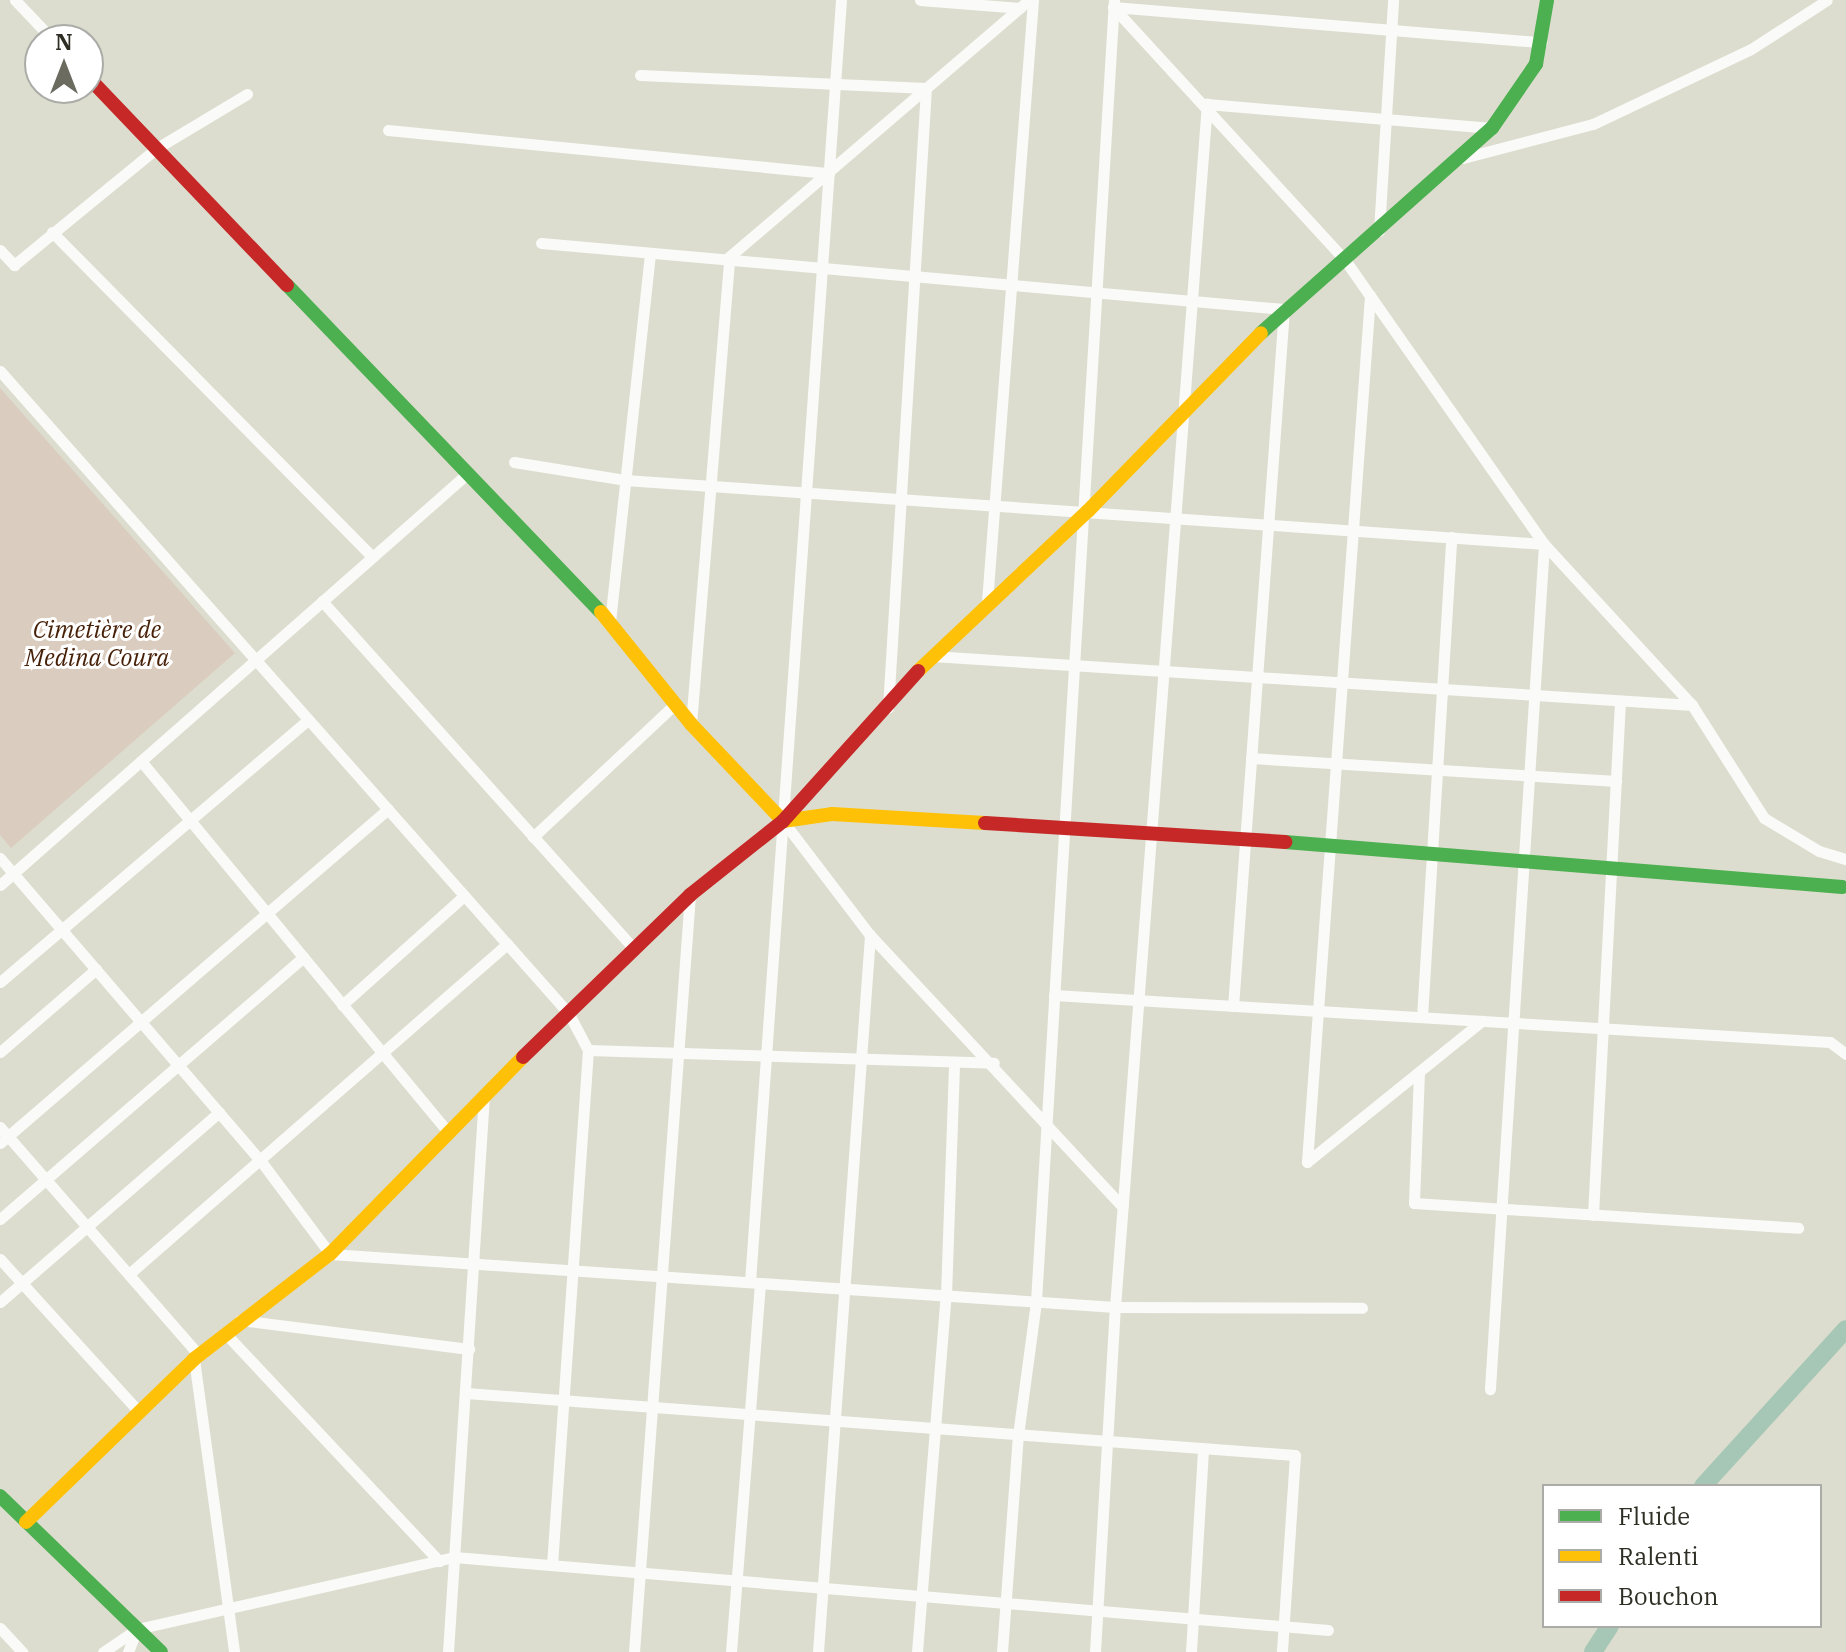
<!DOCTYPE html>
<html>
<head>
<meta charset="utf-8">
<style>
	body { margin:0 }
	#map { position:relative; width:1846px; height:1652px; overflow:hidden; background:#dcddce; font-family:"IBM Plex Serif",serif }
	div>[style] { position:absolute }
	.green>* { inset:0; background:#daccbe }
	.river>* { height:18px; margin:-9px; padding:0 9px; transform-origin:9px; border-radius:9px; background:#a6c7b6 }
	.street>* { height:11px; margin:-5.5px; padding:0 5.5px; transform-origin:5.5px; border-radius:5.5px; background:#fafaf8 }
	.fast>* { height:14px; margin:-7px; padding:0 7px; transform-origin:7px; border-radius:7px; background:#4caf50 }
	.slow>* { height:14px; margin:-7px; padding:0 7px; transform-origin:7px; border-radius:7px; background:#ffc107 }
	.jam>* { height:14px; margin:-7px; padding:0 7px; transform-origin:7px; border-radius:7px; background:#c62828 }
	span { translate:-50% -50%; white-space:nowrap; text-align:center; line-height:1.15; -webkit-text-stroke:6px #fff; paint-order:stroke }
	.park-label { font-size:24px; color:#461f07; font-style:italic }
	.legend { position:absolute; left:1542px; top:1484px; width:280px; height:144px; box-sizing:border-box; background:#fff; border:2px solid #ababa7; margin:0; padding:10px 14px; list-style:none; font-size:24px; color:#2e2e24 }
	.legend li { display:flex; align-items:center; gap:16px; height:40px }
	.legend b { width:40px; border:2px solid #ababa7 }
	.north { position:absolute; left:24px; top:24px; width:80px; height:80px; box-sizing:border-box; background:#fff; border:2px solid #ababa7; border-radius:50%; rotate:0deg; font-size:22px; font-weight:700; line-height:32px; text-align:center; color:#2e2e24 }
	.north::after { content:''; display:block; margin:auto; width:28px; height:36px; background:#6b6b60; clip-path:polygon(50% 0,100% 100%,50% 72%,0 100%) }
</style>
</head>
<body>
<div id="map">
	<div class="green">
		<div style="clip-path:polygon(0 388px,235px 653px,11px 848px,0 835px)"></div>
	</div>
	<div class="river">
		<div style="left:1703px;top:1486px;width:212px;rotate:-47.7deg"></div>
		<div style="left:1593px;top:1652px;width:31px;rotate:-57deg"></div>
	</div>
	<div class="street">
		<div style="left:15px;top:0;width:55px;rotate:46.5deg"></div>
		<div style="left:920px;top:0;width:100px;rotate:4.6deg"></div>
		<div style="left:1113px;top:7px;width:343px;rotate:47.5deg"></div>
		<div style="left:1345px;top:260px;width:347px;rotate:55deg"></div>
		<div style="left:1544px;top:544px;width:219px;rotate:47.4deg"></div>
		<div style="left:1692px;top:705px;width:134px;rotate:57.5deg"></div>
		<div style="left:1764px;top:818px;width:64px;rotate:31deg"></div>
		<div style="left:1819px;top:851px;width:28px;rotate:17deg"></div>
		<div style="left:1113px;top:7px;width:430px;rotate:4.7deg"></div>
		<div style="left:640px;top:75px;width:286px;rotate:2.6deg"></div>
		<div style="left:926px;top:88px;width:621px;rotate:93.51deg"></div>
		<div style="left:388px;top:130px;width:443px;rotate:5.6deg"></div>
		<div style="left:1463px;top:158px;width:134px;rotate:-14.7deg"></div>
		<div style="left:1593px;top:124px;width:175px;rotate:-25.4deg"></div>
		<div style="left:1751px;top:49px;width:90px;rotate:-32.8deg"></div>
		<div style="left:1379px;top:231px;width:231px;rotate:-86.5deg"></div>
		<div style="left:52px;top:232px;width:456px;rotate:45.4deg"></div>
		<div style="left:541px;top:243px;width:746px;rotate:5.08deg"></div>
		<div style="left:1284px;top:309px;width:699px;rotate:94.18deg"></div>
		<div style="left:0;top:250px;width:21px;rotate:47deg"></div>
		<div style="left:14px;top:265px;width:185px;rotate:-39.3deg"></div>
		<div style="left:157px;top:148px;width:105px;rotate:-31deg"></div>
		<div style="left:0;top:371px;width:859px;rotate:48.49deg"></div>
		<div style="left:569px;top:1014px;width:41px;rotate:62.2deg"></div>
		<div style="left:588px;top:1050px;width:516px;rotate:94deg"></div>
		<div style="left:514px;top:462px;width:112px;rotate:9.2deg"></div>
		<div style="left:625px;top:480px;width:921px;rotate:3.98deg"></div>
		<div style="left:1544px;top:544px;width:847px;rotate:93.66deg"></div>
		<div style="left:322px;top:601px;width:467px;rotate:48.1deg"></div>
		<div style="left:987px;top:602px;width:604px;rotate:-85.63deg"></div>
		<div style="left:610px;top:622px;width:371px;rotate:-83.8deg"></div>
		<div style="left:932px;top:656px;width:762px;rotate:3.69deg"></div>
		<div style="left:691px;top:724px;width:469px;rotate:-85.3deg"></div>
		<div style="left:729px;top:257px;width:395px;rotate:-40.6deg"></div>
		<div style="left:1251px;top:758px;width:366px;rotate:3.6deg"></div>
		<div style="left:141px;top:761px;width:480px;rotate:50.4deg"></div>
		<div style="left:783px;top:821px;width:143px;rotate:52.7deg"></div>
		<div style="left:870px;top:935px;width:371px;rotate:47.1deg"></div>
		<div style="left:533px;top:837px;width:195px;rotate:-43.1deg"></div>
		<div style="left:0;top:858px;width:399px;rotate:49.3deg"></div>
		<div style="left:260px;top:1160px;width:117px;rotate:53.3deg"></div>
		<div style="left:330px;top:1254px;width:787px;rotate:3.86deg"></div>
		<div style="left:1115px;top:1307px;width:247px;rotate:0.2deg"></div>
		<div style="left:0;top:885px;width:624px;rotate:-41.36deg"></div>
		<div style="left:0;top:982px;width:404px;rotate:-40.4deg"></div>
		<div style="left:1054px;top:995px;width:777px;rotate:3.47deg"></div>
		<div style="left:1830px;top:1042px;width:20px;rotate:37deg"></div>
		<div style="left:342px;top:1005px;width:164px;rotate:-41.8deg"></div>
		<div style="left:1422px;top:1017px;width:481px;rotate:-86.5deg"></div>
		<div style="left:588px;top:1050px;width:406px;rotate:1.8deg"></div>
		<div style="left:0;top:1052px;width:127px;rotate:-40.8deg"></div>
		<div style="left:1419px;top:1072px;width:131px;rotate:92.2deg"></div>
		<div style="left:1414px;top:1203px;width:385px;rotate:3.7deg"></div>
		<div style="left:0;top:1127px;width:303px;rotate:48.9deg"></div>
		<div style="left:0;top:1143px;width:512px;rotate:-40.72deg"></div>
		<div style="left:1307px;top:1162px;width:869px;rotate:-85.84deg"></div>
		<div style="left:1307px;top:1162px;width:225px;rotate:-38.9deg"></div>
		<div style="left:1593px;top:1215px;width:515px;rotate:-86.99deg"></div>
		<div style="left:0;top:1219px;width:401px;rotate:-40.8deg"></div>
		<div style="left:0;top:1259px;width:207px;rotate:47.7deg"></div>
		<div style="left:129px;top:1274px;width:502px;rotate:-41.12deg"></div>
		<div style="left:750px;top:1282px;width:1285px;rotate:-85.94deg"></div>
		<div style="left:0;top:1302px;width:290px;rotate:-40.9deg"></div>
		<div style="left:240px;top:1320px;width:231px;rotate:7.2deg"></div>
		<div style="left:225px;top:1333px;width:313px;rotate:46.8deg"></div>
		<div style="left:194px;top:1359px;width:296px;rotate:82.2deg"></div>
		<div style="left:466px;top:1393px;width:831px;rotate:4.28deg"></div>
		<div style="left:1295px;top:1455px;width:197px;rotate:93.8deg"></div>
		<div style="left:0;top:1628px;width:33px;rotate:47deg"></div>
		<div style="left:103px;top:1652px;width:41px;rotate:-34.1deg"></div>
		<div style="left:137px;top:1629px;width:325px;rotate:-12.8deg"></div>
		<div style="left:454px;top:1557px;width:877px;rotate:4.77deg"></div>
		<div style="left:128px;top:1652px;width:25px;rotate:-69deg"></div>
		<div style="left:448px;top:1652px;width:558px;rotate:-86.3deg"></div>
		<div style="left:634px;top:1652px;width:759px;rotate:-85.77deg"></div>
		<div style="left:731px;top:1652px;width:370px;rotate:-85.5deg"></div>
		<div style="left:818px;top:1652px;width:719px;rotate:-85.85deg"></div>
		<div style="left:917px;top:1652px;width:358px;rotate:-85.4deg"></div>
		<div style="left:946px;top:1295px;width:232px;rotate:-88deg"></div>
		<div style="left:1002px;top:1652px;width:218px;rotate:-85.8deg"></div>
		<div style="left:1018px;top:1435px;width:135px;rotate:-82.3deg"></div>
		<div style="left:1036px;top:1301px;width:1303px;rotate:-86.57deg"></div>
		<div style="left:1095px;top:1652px;width:346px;rotate:-86.7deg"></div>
		<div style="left:1115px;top:1307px;width:1207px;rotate:-85.63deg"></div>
		<div style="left:1207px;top:104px;width:286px;rotate:4.8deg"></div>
		<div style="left:1191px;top:1652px;width:204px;rotate:-86.6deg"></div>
	</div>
	<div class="fast">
		<div style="left:287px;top:285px;width:453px;rotate:46.2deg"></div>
		<div style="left:1261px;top:333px;width:309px;rotate:-41.6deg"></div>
		<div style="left:1492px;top:128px;width:78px;rotate:-55.5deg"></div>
		<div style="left:1536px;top:64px;width:65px;rotate:-80.2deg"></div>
		<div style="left:1285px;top:842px;width:559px;rotate:4.62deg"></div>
		<div style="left:0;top:1496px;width:224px;rotate:44.1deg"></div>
	</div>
	<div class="slow">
		<div style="left:601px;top:612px;width:144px;rotate:51.2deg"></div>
		<div style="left:691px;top:724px;width:134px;rotate:46.5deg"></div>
		<div style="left:783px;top:821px;width:49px;rotate:-8.1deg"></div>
		<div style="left:832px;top:814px;width:153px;rotate:3.4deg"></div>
		<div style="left:918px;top:671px;width:233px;rotate:-43.3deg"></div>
		<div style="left:1088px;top:511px;width:248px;rotate:-45.8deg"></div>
		<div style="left:26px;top:1522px;width:234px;rotate:-44.1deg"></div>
		<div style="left:194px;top:1359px;width:172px;rotate:-37.7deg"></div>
		<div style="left:330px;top:1254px;width:276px;rotate:-45.6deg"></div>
	</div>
	<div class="jam">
		<div style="left:88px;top:77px;width:288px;rotate:46.3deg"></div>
		<div style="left:985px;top:823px;width:301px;rotate:3.6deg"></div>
		<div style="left:523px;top:1057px;width:233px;rotate:-44.1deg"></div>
		<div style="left:690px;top:895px;width:119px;rotate:-38.5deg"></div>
		<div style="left:783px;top:821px;width:202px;rotate:-48deg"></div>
	</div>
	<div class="park-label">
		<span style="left:97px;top:644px">Cimetière de<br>Medina Coura</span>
	</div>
	<ul class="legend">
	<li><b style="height:10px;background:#4caf50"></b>Fluide</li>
	<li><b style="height:10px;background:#ffc107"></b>Ralenti</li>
	<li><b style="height:10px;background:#c62828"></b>Bouchon</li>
	</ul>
	<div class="north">N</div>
</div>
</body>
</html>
